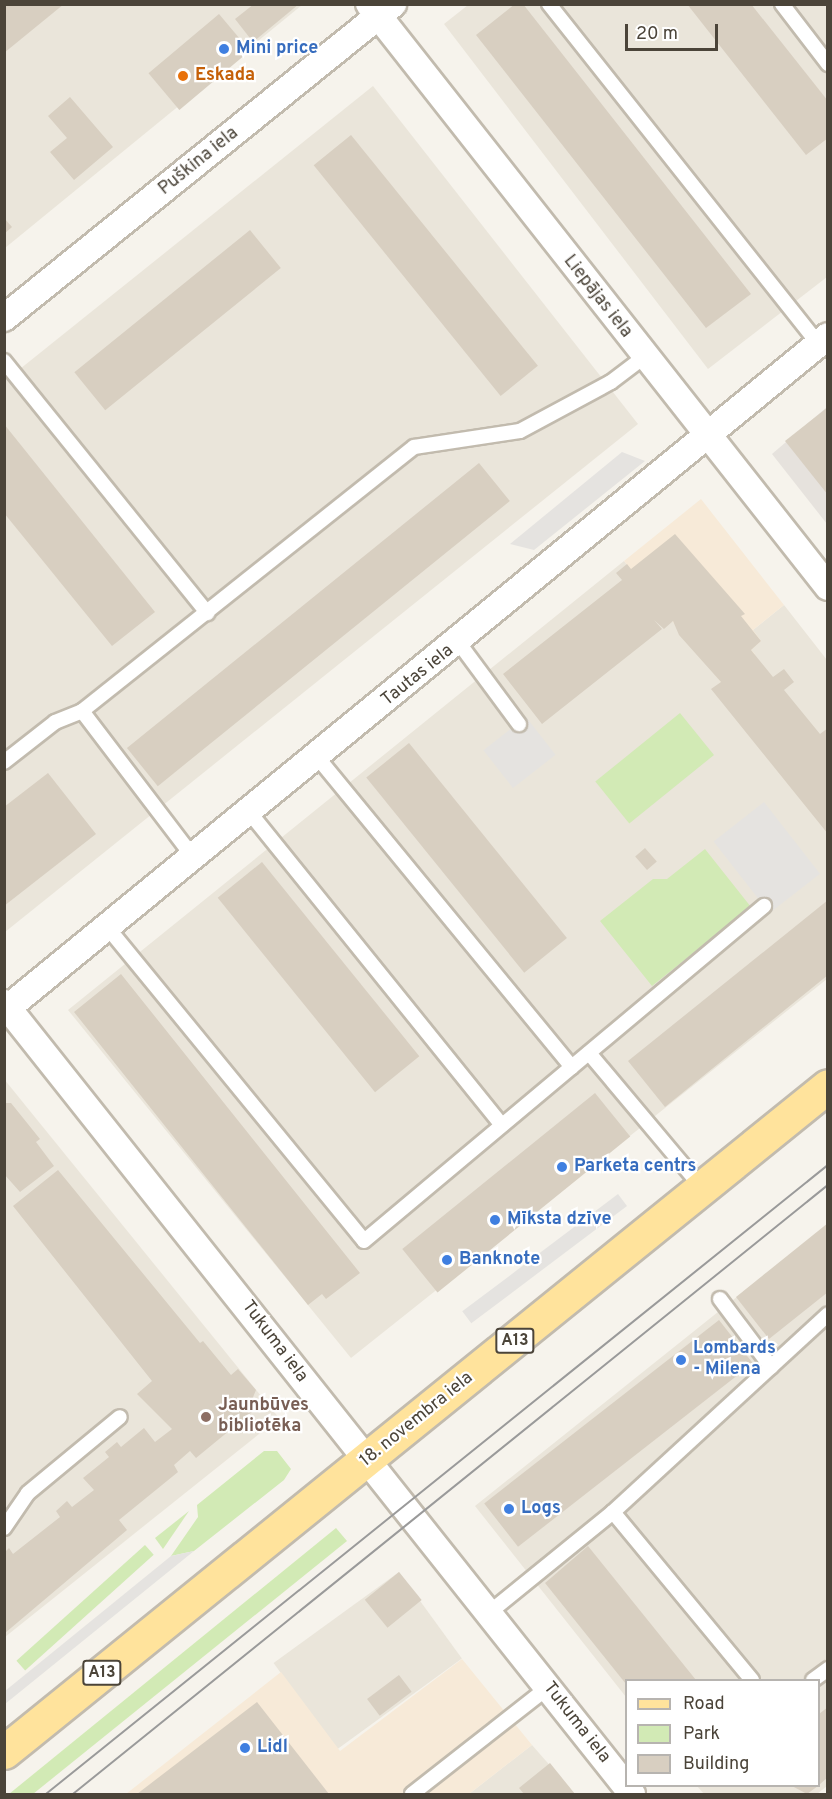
<!DOCTYPE html>
<html>
<head>
<meta charset="utf-8">
<style>
	body { margin:0 }
	#map { position:relative; width:832px; height:1799px; overflow:hidden; background:#f6f3ec; font-family:Overpass,sans-serif }
	div>[style] { position:absolute }
	.residential>* { inset:0; background:#eae5da; transform-origin:0 0 }
	.commercial>* { inset:0; background:#f7ead8 }
	.industrial>* { inset:0; background:#e6e2dd }
	.green>* { inset:0; background:#d2eab5; transform-origin:0 0 }
	.parking>* { inset:0; background:#e5e3e0; transform-origin:0 0 }
	.building>* { inset:0; background:#d8cfc1; transform-origin:0 0 }
	.roads { filter:drop-shadow(2px 0 #c2bbae) drop-shadow(-2px 0 #c2bbae) drop-shadow(0 2px #c2bbae) drop-shadow(0 -2px #c2bbae) }
	.service>* { height:14px; margin:-7px; padding:0 7px; transform-origin:7px; border-radius:7px; background:#fff }
	.minor>* { height:26px; margin:-13px; padding:0 13px; transform-origin:13px; border-radius:13px; background:#fff }
	.primary>* { height:33px; margin:-16.5px; padding:0 16.5px; transform-origin:16.5px; border-radius:16.5px; background:#ffe39c }
	.tram>* { height:1.5px; margin:-0.75px; padding:0 0.75px; transform-origin:0.75px; border-radius:0.75px; background:#9a9a9a }
	.dots>* { width:16px; height:16px; translate:-50% -50%; box-sizing:border-box; border:3px solid #fff; border-radius:50% }
	span { translate:-50% -50%; white-space:nowrap; text-align:center; line-height:1.15; -webkit-text-stroke:4.5px #fff; paint-order:stroke }
	.shield-label span { padding:2px 4px; background:#fff; border:2px solid; border-radius:4px; -webkit-text-stroke-width:0 }
	.shield-label { font-size:16px; color:#4b4439; font-weight:700 }
	.shop-label { font-size:18px; color:#366cbe; font-weight:700 }
	.left { translate:0 -50%; text-align:left }
	.food-label { font-size:18px; color:#c56008; font-weight:700 }
	.street-label { font-size:18px; color:#4b4439 }
	.education-label { font-size:18px; color:#785e54; font-weight:700 }
	.frame { position:absolute; inset:0; border:6px solid #4b4439; pointer-events:none }
	.legend { position:absolute; left:625px; top:1679px; width:195px; height:108px; box-sizing:border-box; background:#fff; border:2px solid #b7b4b0; margin:0; padding:8px 10px; list-style:none; font-size:18px; color:#4b4439 }
	.legend li { display:flex; align-items:center; gap:12px; height:30px }
	.legend b { width:30px; border:2px solid #b7b4b0 }
	.scale { position:absolute; left:625px; top:24px; width:93px; height:27px; box-sizing:border-box; border:3px solid #4b4439; border-top:0; padding-left:8px; font-size:18px; line-height:21px; white-space:nowrap; color:#4b4439; -webkit-text-stroke:4px #fff; paint-order:stroke }
</style>
</head>
<body>
<div id="map">
	<div class="residential">
		<div style="clip-path:polygon(5px 4px,302px 5px,5px 248px)"></div>
		<div style="clip-path:polygon(468px 5px,827px 5px,827px 277px,708px 369px,444px 24px)"></div>
		<div style="clip-path:polygon(373px 86px,638px 424px,5px 932px,5px 381px)"></div>
		<div style="clip-path:polygon(624px 561px,673px 621px,751px 650px,753px 630px,784px 605px,827px 660px,827px 979px,351px 1358px,68px 1010px)"></div>
		<div style="clip-path:polygon(4px 1079px,279px 1418px,5px 1637px,4px 1637px)"></div>
		<div style="clip-path:polygon(827px 1225px,827px 1786px,817px 1794px,704px 1794px,697px 1786px,818px 1786px,818px 1680px,626px 1680px,626px 1697px,475px 1506px)"></div>
		<div style="left:399px;top:1572px;width:107px;height:155px;rotate:54deg"></div>
		<div style="clip-path:polygon(532px 1745px,575px 1794px,469px 1794px)"></div>
	</div>
	<div class="commercial">
		<div style="clip-path:polygon(701px 499px,784px 605px,753px 630px,761px 641px,751px 650px,755px 654px,721px 682px,624px 561px)"></div>
		<div style="clip-path:polygon(462px 1659px,532px 1745px,469px 1794px,126px 1794px,281px 1672px,340px 1751px)"></div>
	</div>
	<div class="industrial">
		<div style="clip-path:polygon(827px 407px,827px 524px,772px 454px)"></div>
	</div>
	<div class="green">
		<div style="left:680px;top:713px;width:54px;height:109px;rotate:51deg"></div>
		<div style="clip-path:polygon(705px 849px,751px 907px,652px 986px,600px 921px,653px 879px,667px 879px)"></div>
		<div style="clip-path:polygon(264px 1451px,277px 1451px,291px 1469px,284px 1480px,194px 1551px,171px 1556px,198px 1517px,197px 1505px)"></div>
		<div style="clip-path:polygon(189px 1511px,163px 1549px,155px 1538px)"></div>
		<div style="clip-path:polygon(336px 1528px,347px 1541px,33px 1794px,9px 1794px)"></div>
		<div style="left:145px;top:1545px;width:13px;height:173px;rotate:48deg"></div>
	</div>
	<div class="parking">
		<div style="clip-path:polygon(622px 452px,645px 461px,534px 550px,510px 544px)"></div>
		<div style="left:526px;top:717px;width:48px;height:54px;rotate:52deg"></div>
		<div style="left:764px;top:802px;width:91px;height:64px;rotate:52deg"></div>
		<div style="left:618px;top:1194px;width:15px;height:195px;rotate:53deg"></div>
		<div style="clip-path:polygon(194px 1551px,5px 1704px,5px 1691px,171px 1556px)"></div>
	</div>
	<div class="building">
		<div style="clip-path:polygon(4px 4px,64px 4px,4px 53px)"></div>
		<div style="clip-path:polygon(254px 4px,299px 4px,253px 42px,235px 19px)"></div>
		<div style="clip-path:polygon(515px 4px,523px 4px,751px 294px,706px 328px,476px 35px)"></div>
		<div style="clip-path:polygon(687px 4px,751px 4px,828px 101px,828px 138px,806px 155px)"></div>
		<div style="left:219px;top:14px;width:48px;height:92px;rotate:50deg"></div>
		<div style="clip-path:polygon(70px 97px,113px 147px,74px 180px,50px 152px,67px 138px,48px 116px)"></div>
		<div style="left:351px;top:135px;width:297px;height:48px;rotate:51deg"></div>
		<div style="clip-path:polygon(4px 218px,12px 227px,4px 234px)"></div>
		<div style="left:250px;top:230px;width:49px;height:226px;rotate:51deg"></div>
		<div style="clip-path:polygon(828px 407px,828px 495px,785px 441px)"></div>
		<div style="clip-path:polygon(4px 424px,155px 612px,112px 646px,4px 513px)"></div>
		<div style="left:479px;top:463px;width:49px;height:453px;rotate:51deg"></div>
		<div style="clip-path:polygon(675px 534px,745px 614px,741px 616px,761px 641px,751px 650px,773px 677px,784px 669px,794px 682px,784px 690px,820px 734px,828px 728px,828px 834px,711px 689px,721px 682px,679px 635px,673px 621px,664px 629px,654px 620px,662px 629px,542px 724px,503px 674px,622px 580px,616px 573px,627px 564px,631px 569px)"></div>
		<div style="left:409px;top:743px;width:251px;height:55px;rotate:51deg"></div>
		<div style="clip-path:polygon(48px 773px,96px 834px,4px 906px,4px 807px)"></div>
		<div style="left:645px;top:848px;width:18px;height:13px;rotate:49deg"></div>
		<div style="left:262px;top:862px;width:250px;height:57px;rotate:51deg"></div>
		<div style="clip-path:polygon(828px 900px,828px 975px,665px 1107px,628px 1061px)"></div>
		<div style="clip-path:polygon(121px 974px,360px 1273px,326px 1299px,322px 1294px,308px 1305px,74px 1012px)"></div>
		<div style="left:595px;top:1093px;width:56px;height:248px;rotate:51deg"></div>
		<div style="clip-path:polygon(4px 1103px,11px 1103px,40px 1139px,36px 1142px,54px 1166px,20px 1192px,4px 1174px)"></div>
		<div style="clip-path:polygon(58px 1170px,200px 1343px,203px 1341px,231px 1375px,238px 1369px,256px 1390px,251px 1402px,257px 1408px,196px 1458px,190px 1451px,174px 1465px,178px 1472px,119px 1520px,127px 1530px,5px 1633px,5px 1552px,9px 1548px,13px 1554px,60px 1517px,56px 1511px,67px 1501px,72px 1507px,94px 1490px,83px 1478px,109px 1457px,105px 1452px,117px 1442px,121px 1447px,144px 1428px,155px 1442px,172px 1429px,137px 1394px,152px 1381px,13px 1206px)"></div>
		<div style="clip-path:polygon(828px 1223px,828px 1292px,769px 1339px,736px 1297px)"></div>
		<div style="left:719px;top:1320px;width:55px;height:298px;rotate:52deg"></div>
		<div style="clip-path:polygon(588px 1546px,696px 1680px,626px 1684px,545px 1583px)"></div>
		<div style="left:399px;top:1572px;width:36px;height:44px;rotate:51deg"></div>
		<div style="left:399px;top:1675px;width:21px;height:40px;rotate:53deg"></div>
		<div style="clip-path:polygon(257px 1702px,329px 1794px,137px 1794px)"></div>
		<div style="clip-path:polygon(828px 1707px,828px 1777px,819px 1785px,819px 1714px)"></div>
		<div style="clip-path:polygon(550px 1763px,575px 1794px,524px 1794px,519px 1788px)"></div>
		<div style="clip-path:polygon(792px 1786px,818px 1786px,807px 1794px)"></div>
	</div>
	<div class="roads">
		<div class="service">
			<div style="left:549px;top:4px;width:434px;rotate:51.6deg"></div>
			<div style="left:782px;top:4px;width:76px;rotate:52.5deg"></div>
			<div style="left:4px;top:361px;width:324px;rotate:51.1deg"></div>
			<div style="left:459px;top:643px;width:101px;rotate:53.5deg"></div>
			<div style="left:82px;top:711px;width:185px;rotate:52.7deg"></div>
			<div style="left:318px;top:758px;width:400px;rotate:50.6deg"></div>
			<div style="left:4px;top:762px;width:65px;rotate:-38.1deg"></div>
			<div style="left:55px;top:722px;width:29px;rotate:-22deg"></div>
			<div style="left:82px;top:711px;width:424px;rotate:-38.5deg"></div>
			<div style="left:414px;top:447px;width:107px;rotate:-8.6deg"></div>
			<div style="left:520px;top:431px;width:103px;rotate:-28.3deg"></div>
			<div style="left:611px;top:382px;width:41px;rotate:-37.1deg"></div>
			<div style="left:250px;top:813px;width:401px;rotate:51.1deg"></div>
			<div style="left:108px;top:928px;width:404px;rotate:50.7deg"></div>
			<div style="left:364px;top:1241px;width:522px;rotate:-39.95deg"></div>
			<div style="left:589px;top:1053px;width:177px;rotate:50deg"></div>
			<div style="left:720px;top:1299px;width:85px;rotate:53.1deg"></div>
			<div style="left:613px;top:1512px;width:218px;rotate:50.4deg"></div>
			<div style="left:4px;top:1528px;width:42px;rotate:-55.6deg"></div>
			<div style="left:28px;top:1493px;width:119px;rotate:-39.6deg"></div>
			<div style="left:490px;top:1612px;width:159px;rotate:-39.1deg"></div>
			<div style="left:613px;top:1512px;width:292px;rotate:-42.6deg"></div>
			<div style="left:813px;top:1680px;width:19px;rotate:-36deg"></div>
			<div style="left:412px;top:1794px;width:172px;rotate:-38.1deg"></div>
		</div>
		<div class="minor">
			<div style="left:369px;top:4px;width:742px;rotate:51.79deg"></div>
			<div style="left:4px;top:318px;width:500px;rotate:-38.9deg"></div>
			<div style="left:4px;top:1003px;width:1010px;rotate:51.55deg"></div>
			<div style="left:4px;top:1011px;width:1065px;rotate:-39.32deg"></div>
		</div>
		<div class="primary">
			<div style="left:4px;top:1752px;width:1059px;rotate:-38.95deg"></div>
		</div>
	</div>
	<div class="tram">
		<div style="left:46px;top:1794px;width:1004px;rotate:-38.81deg"></div>
		<div style="left:73px;top:1794px;width:970px;rotate:-38.89deg"></div>
	</div>
	<div class="dots">
		<div style="left:224px;top:49px;background:#3f7fe0"></div>
		<div style="left:183px;top:76px;background:#e8710a"></div>
		<div style="left:562px;top:1167px;background:#3f7fe0"></div>
		<div style="left:495px;top:1220px;background:#3f7fe0"></div>
		<div style="left:447px;top:1260px;background:#3f7fe0"></div>
		<div style="left:681px;top:1360px;background:#3f7fe0"></div>
		<div style="left:206px;top:1417px;background:#8d6e63"></div>
		<div style="left:509px;top:1509px;background:#3f7fe0"></div>
		<div style="left:245px;top:1748px;background:#3f7fe0"></div>
	</div>
	<div class="shield-label">
		<span style="left:515px;top:1341px">A13</span>
		<span style="left:102px;top:1673px">A13</span>
	</div>
	<div class="shop-label">
		<span class="left" style="left:236px;top:49px">Mini price</span>
		<span class="left" style="left:574px;top:1167px">Parketa centrs</span>
		<span class="left" style="left:507px;top:1220px">Mīksta dzīve</span>
		<span class="left" style="left:459px;top:1260px">Banknote</span>
		<span class="left" style="left:693px;top:1360px">Lombards<br>- Milena</span>
		<span class="left" style="left:521px;top:1509px">Logs</span>
		<span class="left" style="left:257px;top:1748px">Lidl</span>
	</div>
	<div class="food-label">
		<span class="left" style="left:195px;top:76px">Eskada</span>
	</div>
	<div class="street-label">
		<span style="left:199px;top:162px;rotate:-39deg">Puškina iela</span>
		<span style="left:597px;top:297px;rotate:52deg">Liepājas iela</span>
		<span style="left:418px;top:676px;rotate:-39deg">Tautas iela</span>
		<span style="left:274px;top:1342px;rotate:53deg">Tukuma iela</span>
		<span style="left:417px;top:1420px;rotate:-39deg">18. novembra iela</span>
		<span style="left:576px;top:1723px;rotate:52deg">Tukuma iela</span>
	</div>
	<div class="education-label">
		<span class="left" style="left:218px;top:1417px">Jaunbūves<br>bibliotēka</span>
	</div>
	<div class="frame"></div>
	<ul class="legend">
	<li><b style="height:8px;background:#ffe39c"></b>Road</li>
	<li><b style="height:16px;background:#d2eab5"></b>Park</li>
	<li><b style="height:16px;background:#d8cfc1"></b>Building</li>
	</ul>
	<div class="scale">20 m</div>
</div>
</body>
</html>
